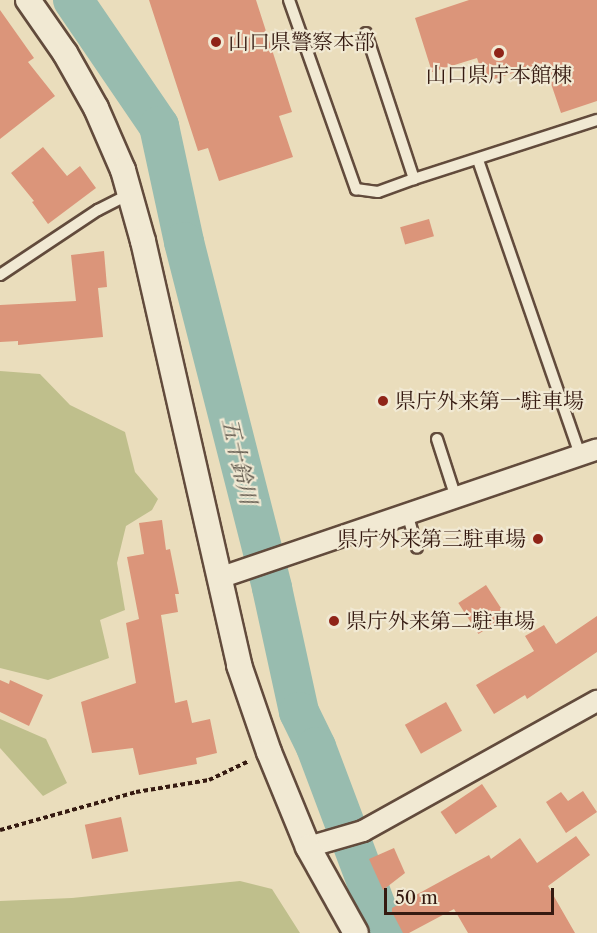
<!DOCTYPE html>
<html>
<head>
<meta charset="utf-8">
<style>
	body { margin:0 }
	#map { position:relative; width:597px; height:933px; overflow:hidden; background:#eaddbc; font-family:"Libre Caslon Text","Noto Serif JP",serif }
	div>[style] { position:absolute }
	.green>* { inset:0; background:#bfbf8c }
	.river>* { height:40px; margin:-20px; padding:0 20px; transform-origin:20px; border-radius:20px; background:#98bcaf }
	.building>* { inset:0; background:#db957a; transform-origin:0 0 }
	.path>* { height:4px; margin-top:-2px; transform-origin:0; background:repeating-linear-gradient(90deg,#351a11 0 4.5px,transparent 0 7.5px) }
	.roads { filter:drop-shadow(2px 0 #624b3c) drop-shadow(-2px 0 #624b3c) drop-shadow(0 2px #624b3c) drop-shadow(0 -2px #624b3c) }
	.service>* { height:10px; margin:-5px; padding:0 5px; transform-origin:5px; border-radius:5px; background:#f1e9d3 }
	.minor>* { height:20px; margin:-10px; padding:0 10px; transform-origin:10px; border-radius:10px; background:#f1e9d3 }
	.tertiary>* { height:24px; margin:-12px; padding:0 12px; transform-origin:12px; border-radius:12px; background:#f1e9d3 }
	.dots>* { width:16px; height:16px; translate:-50% -50%; box-sizing:border-box; border:3px solid #f1e9d3; border-radius:50% }
	span { translate:-50% -50%; white-space:nowrap; text-align:center; line-height:1.15; -webkit-text-stroke:4.5px #f1e9d3; paint-order:stroke }
	.poi-label { font-size:21px; color:#351a11 }
	.left { translate:0 -50%; text-align:left }
	.right { translate:-100% -50%; text-align:right }
	.water-label { font-size:22px; color:#534b40; font-style:italic }
	.scale { position:absolute; left:384px; top:888px; width:170px; height:27px; box-sizing:border-box; border:3px solid #351a11; border-top:0; padding-left:8px; font-size:18px; line-height:21px; white-space:nowrap; color:#351a11; -webkit-text-stroke:4px #f1e9d3; paint-order:stroke }
</style>
</head>
<body>
<div id="map">
	<div class="green">
		<div style="clip-path:polygon(0 371px,40px 374px,70px 405px,125px 432px,135px 472px,158px 499px,152px 510px,126px 526px,117px 563px,125px 610px,100px 620px,109px 658px,48px 680px,0 668px)"></div>
		<div style="clip-path:polygon(0 719px,46px 739px,67px 783px,43px 796px,0 748px)"></div>
		<div style="clip-path:polygon(240px 881px,272px 889px,300px 933px,0 933px,0 901px,72px 898px)"></div>
	</div>
	<div class="river">
		<div style="left:73px;top:0;width:153px;rotate:55.7deg"></div>
		<div style="left:159px;top:126px;width:119px;rotate:77.8deg"></div>
		<div style="left:184px;top:242px;width:357px;rotate:75.7deg"></div>
		<div style="left:272px;top:588px;width:127px;rotate:77.7deg"></div>
		<div style="left:299px;top:712px;width:39px;rotate:64deg"></div>
		<div style="left:316px;top:747px;width:199px;rotate:69.4deg"></div>
	</div>
	<div class="building">
		<div style="clip-path:polygon(149px 0,256px 0,292px 112px,279px 116px,293px 157px,219px 181px,208px 148px,198px 151px)"></div>
		<div style="clip-path:polygon(469px 0,597px 0,597px 101px,561px 113px,544px 63px,485px 82px,477px 58px,432px 72px,415px 18px)"></div>
		<div style="clip-path:polygon(0 10px,34px 58px,28px 62px,55px 96px,0 139px)"></div>
		<div style="clip-path:polygon(43px 147px,67px 176px,80px 166px,96px 188px,48px 224px,32px 202px,34px 201px,11px 173px)"></div>
		<div style="left:429px;top:219px;width:18px;height:30px;rotate:74deg"></div>
		<div style="clip-path:polygon(104px 251px,107px 287px,98px 288px,103px 337px,18px 345px,18px 341px,0 342px,0 305px,76px 301px,71px 255px)"></div>
		<div style="clip-path:polygon(162px 520px,166px 550px,170px 549px,179px 594px,175px 594px,178px 612px,161px 615px,175px 703px,187px 700px,192px 723px,210px 719px,217px 753px,196px 758px,197px 764px,139px 775px,133px 748px,92px 753px,81px 702px,136px 683px,126px 623px,139px 619px,127px 557px,144px 554px,139px 523px)"></div>
		<div style="left:486px;top:585px;width:37px;height:33px;rotate:57deg"></div>
		<div style="clip-path:polygon(597px 616px,597px 652px,527px 699px,525px 695px,494px 714px,476px 685px,534px 651px,525px 636px,544px 625px,556px 644px)"></div>
		<div style="clip-path:polygon(0 680px,9px 684px,10px 680px,43px 695px,29px 726px,0 712px)"></div>
		<div style="left:446px;top:702px;width:33px;height:47px;rotate:61deg"></div>
		<div style="left:482px;top:784px;width:27px;height:50px;rotate:56deg"></div>
		<div style="clip-path:polygon(583px 791px,597px 812px,566px 833px,546px 802px,561px 792px,568px 801px)"></div>
		<div style="left:121px;top:817px;width:35px;height:37px;rotate:78deg"></div>
		<div style="clip-path:polygon(576px 836px,590px 855px,548px 886px,575px 933px,468px 933px,454px 909px,409px 933px,403px 933px,392px 912px,392px 908px,489px 855px,491px 859px,520px 838px,537px 863px)"></div>
		<div style="clip-path:polygon(394px 848px,405px 873px,383px 890px,369px 859px)"></div>
	</div>
	<div class="path">
		<div style="left:0;top:830px;width:141px;rotate:-15.6deg"></div>
		<div style="left:136px;top:792px;width:74px;rotate:-9.3deg"></div>
		<div style="left:209px;top:780px;width:44px;rotate:-25.4deg"></div>
	</div>
	<div class="roads">
		<div class="service">
			<div style="left:289px;top:0;width:201px;rotate:70.5deg"></div>
			<div style="left:356px;top:189px;width:22px;rotate:8deg"></div>
			<div style="left:378px;top:192px;width:38px;rotate:-20deg"></div>
			<div style="left:366px;top:33px;width:154px;rotate:71.8deg"></div>
			<div style="left:414px;top:179px;width:192px;rotate:-17.9deg"></div>
			<div style="left:478px;top:160px;width:312px;rotate:70.9deg"></div>
			<div style="left:0;top:275px;width:118px;rotate:-33.6deg"></div>
			<div style="left:98px;top:210px;width:35px;rotate:-27deg"></div>
			<div style="left:437px;top:439px;width:62px;rotate:72.1deg"></div>
			<div style="left:407px;top:513px;width:36px;rotate:74deg"></div>
		</div>
		<div class="minor">
			<div style="left:219px;top:578px;width:399px;rotate:-18.8deg"></div>
			<div style="left:308px;top:847px;width:57px;rotate:-16.2deg"></div>
			<div style="left:363px;top:831px;width:268px;rotate:-29.1deg"></div>
		</div>
		<div class="tertiary">
			<div style="left:28px;top:0;width:65px;rotate:55.1deg"></div>
			<div style="left:65px;top:53px;width:63px;rotate:60.6deg"></div>
			<div style="left:96px;top:108px;width:68px;rotate:66.5deg"></div>
			<div style="left:123px;top:170px;width:74px;rotate:74.3deg"></div>
			<div style="left:143px;top:241px;width:435px;rotate:77.2deg"></div>
			<div style="left:239px;top:665px;width:92px;rotate:71deg"></div>
			<div style="left:269px;top:752px;width:103px;rotate:67.7deg"></div>
			<div style="left:308px;top:847px;width:98px;rotate:60.8deg"></div>
		</div>
	</div>
	<div class="dots">
		<div style="left:216px;top:42px;background:#8f2418"></div>
		<div style="left:499px;top:53px;background:#8f2418"></div>
		<div style="left:383px;top:401px;background:#8f2418"></div>
		<div style="left:538px;top:539px;background:#8f2418"></div>
		<div style="left:334px;top:621px;background:#8f2418"></div>
	</div>
	<div class="poi-label">
		<span class="left" style="left:228px;top:42px">山口県警察本部</span>
		<span style="left:499px;top:75px">山口県庁本館棟</span>
		<span class="left" style="left:395px;top:401px">県庁外来第一駐車場</span>
		<span class="right" style="left:526px;top:539px">県庁外来第三駐車場</span>
		<span class="left" style="left:346px;top:621px">県庁外来第二駐車場</span>
	</div>
	<div class="water-label">
		<span style="left:239px;top:461px;rotate:77deg">五十鈴川</span>
	</div>
	<div class="scale">50 m</div>
</div>
</body>
</html>
